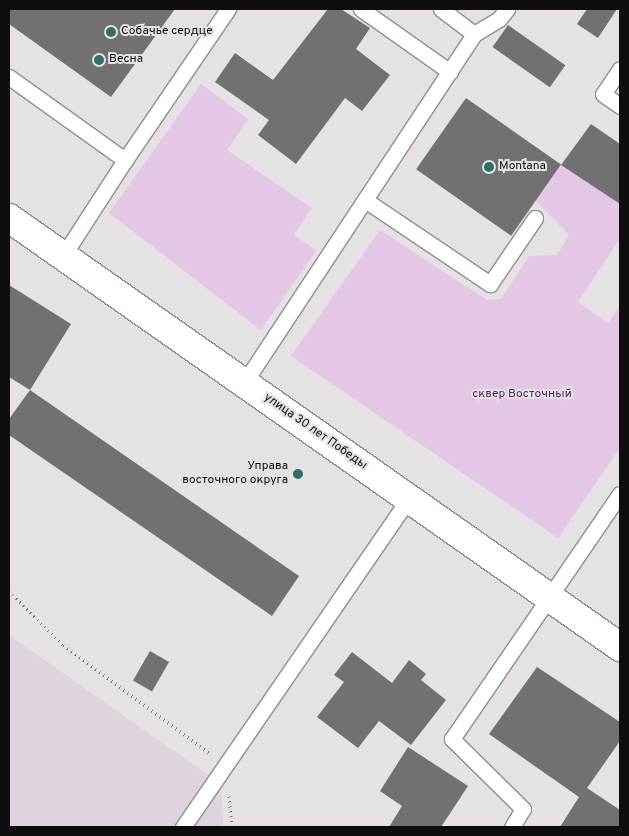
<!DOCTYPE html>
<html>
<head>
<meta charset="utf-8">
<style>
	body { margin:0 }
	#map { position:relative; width:629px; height:836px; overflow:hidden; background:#e5e1e5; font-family:Overpass,sans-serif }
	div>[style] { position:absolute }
	.built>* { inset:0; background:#ddd4dd }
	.green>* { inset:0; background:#e3c7e4 }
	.building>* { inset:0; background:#737073; transform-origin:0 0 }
	.path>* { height:3px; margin-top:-1.5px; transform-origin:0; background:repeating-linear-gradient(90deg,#807d80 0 1px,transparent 0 5px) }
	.roads { filter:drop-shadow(1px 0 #918e91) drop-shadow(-1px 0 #918e91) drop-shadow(0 1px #918e91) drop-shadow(0 -1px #918e91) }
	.lane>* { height:15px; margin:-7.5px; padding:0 7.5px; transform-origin:7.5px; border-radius:7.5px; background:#fff }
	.secondary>* { height:28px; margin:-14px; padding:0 14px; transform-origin:14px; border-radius:14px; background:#fff }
	.dots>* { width:14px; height:14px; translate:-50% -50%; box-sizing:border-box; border:2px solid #e5e1e5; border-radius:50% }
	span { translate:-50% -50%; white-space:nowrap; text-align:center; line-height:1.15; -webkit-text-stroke:4px #e5e1e5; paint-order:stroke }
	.poi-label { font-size:12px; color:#0f0e0f }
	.left { translate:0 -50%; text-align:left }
	.right { translate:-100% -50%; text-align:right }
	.park-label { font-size:12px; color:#592a5c }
	.street-label { font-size:12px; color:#0f0e0f }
	.frame { position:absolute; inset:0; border:10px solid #0f0e0f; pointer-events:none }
</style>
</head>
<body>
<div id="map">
	<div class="built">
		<div style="clip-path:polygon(9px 635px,221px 784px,223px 827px,9px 827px)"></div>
	</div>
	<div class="green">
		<div style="clip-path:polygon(201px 84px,248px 119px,227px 150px,312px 208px,294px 234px,316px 251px,261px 330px,109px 213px)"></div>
		<div style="clip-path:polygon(561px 165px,620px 204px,620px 239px,578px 302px,608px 323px,620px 305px,620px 448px,558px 538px,291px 356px,380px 230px,487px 300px,501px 299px,529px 256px,557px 255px,569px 235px,536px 201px)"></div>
	</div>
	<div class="building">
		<div style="clip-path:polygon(9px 9px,175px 9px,111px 97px,9px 24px)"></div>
		<div style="clip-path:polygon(328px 9px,341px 9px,370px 28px,356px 49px,390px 75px,362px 111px,345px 98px,296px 164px,258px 135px,269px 120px,215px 82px,235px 53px,273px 80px)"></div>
		<div style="clip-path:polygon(587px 9px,617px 9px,598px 38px,577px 24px)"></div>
		<div style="left:508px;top:25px;width:70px;height:27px;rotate:35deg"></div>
		<div style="left:466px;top:98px;width:116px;height:87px;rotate:35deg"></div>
		<div style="clip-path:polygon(591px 124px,620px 144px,620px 204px,561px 165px)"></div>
		<div style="clip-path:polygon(9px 285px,71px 324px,30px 390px,9px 377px)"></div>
		<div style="clip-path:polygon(30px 390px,299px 576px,272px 616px,9px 435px,9px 419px)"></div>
		<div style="left:150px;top:651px;width:22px;height:34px;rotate:30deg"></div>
		<div style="clip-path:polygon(352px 652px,392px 683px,409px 660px,426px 674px,421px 680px,446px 700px,411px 745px,379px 721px,358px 748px,317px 717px,344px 682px,334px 675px)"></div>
		<div style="clip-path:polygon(537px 667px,620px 722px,620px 741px,587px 788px,620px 810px,620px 827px,560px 827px,579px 797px,489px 734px)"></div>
		<div style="clip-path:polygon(408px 747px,468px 786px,441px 827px,389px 827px,402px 806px,380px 791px)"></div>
	</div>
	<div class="path">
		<div style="left:9px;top:591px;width:76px;rotate:45deg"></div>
		<div style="left:63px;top:645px;width:184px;rotate:36.4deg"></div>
		<div style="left:229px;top:796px;width:31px;rotate:84deg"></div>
	</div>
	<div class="roads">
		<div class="lane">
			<div style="left:361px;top:9px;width:109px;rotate:35.3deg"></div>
			<div style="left:441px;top:9px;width:41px;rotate:37.1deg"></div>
			<div style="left:620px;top:69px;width:30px;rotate:124deg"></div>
			<div style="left:603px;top:94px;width:21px;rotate:35deg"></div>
			<div style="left:9px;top:77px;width:143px;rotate:35.6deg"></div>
			<div style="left:125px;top:160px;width:114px;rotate:122.9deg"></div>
			<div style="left:125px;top:160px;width:183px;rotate:-55.7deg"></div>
			<div style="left:365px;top:200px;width:151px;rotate:33.9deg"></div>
			<div style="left:490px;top:284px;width:80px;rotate:-55.7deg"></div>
			<div style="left:244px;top:383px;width:418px;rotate:-56.6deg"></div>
			<div style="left:474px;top:34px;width:29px;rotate:-31deg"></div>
			<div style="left:499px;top:19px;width:13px;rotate:-51deg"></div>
			<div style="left:183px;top:827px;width:399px;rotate:-55.5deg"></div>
			<div style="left:512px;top:827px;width:21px;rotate:-59deg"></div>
			<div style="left:523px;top:809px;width:100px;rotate:-135.4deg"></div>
			<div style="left:452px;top:739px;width:297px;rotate:-55.6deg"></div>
		</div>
		<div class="secondary">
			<div style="left:9px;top:218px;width:747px;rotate:35.07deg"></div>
		</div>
	</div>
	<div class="dots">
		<div style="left:111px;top:32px;background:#2d7164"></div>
		<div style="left:99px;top:60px;background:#2d7164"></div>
		<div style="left:489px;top:167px;background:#2d7164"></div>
		<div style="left:298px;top:474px;background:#2d7164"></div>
	</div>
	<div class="poi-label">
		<span class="left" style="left:121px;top:32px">Собачье сердце</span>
		<span class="left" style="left:109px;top:60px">Весна</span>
		<span class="left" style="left:499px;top:167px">Montana</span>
		<span class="right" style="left:288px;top:474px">Управа<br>восточного округа</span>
	</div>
	<div class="park-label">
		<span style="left:522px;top:395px">сквер Восточный</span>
	</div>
	<div class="street-label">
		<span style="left:315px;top:432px;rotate:35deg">улица 30 лет Победы</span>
	</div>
	<div class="frame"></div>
</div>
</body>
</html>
